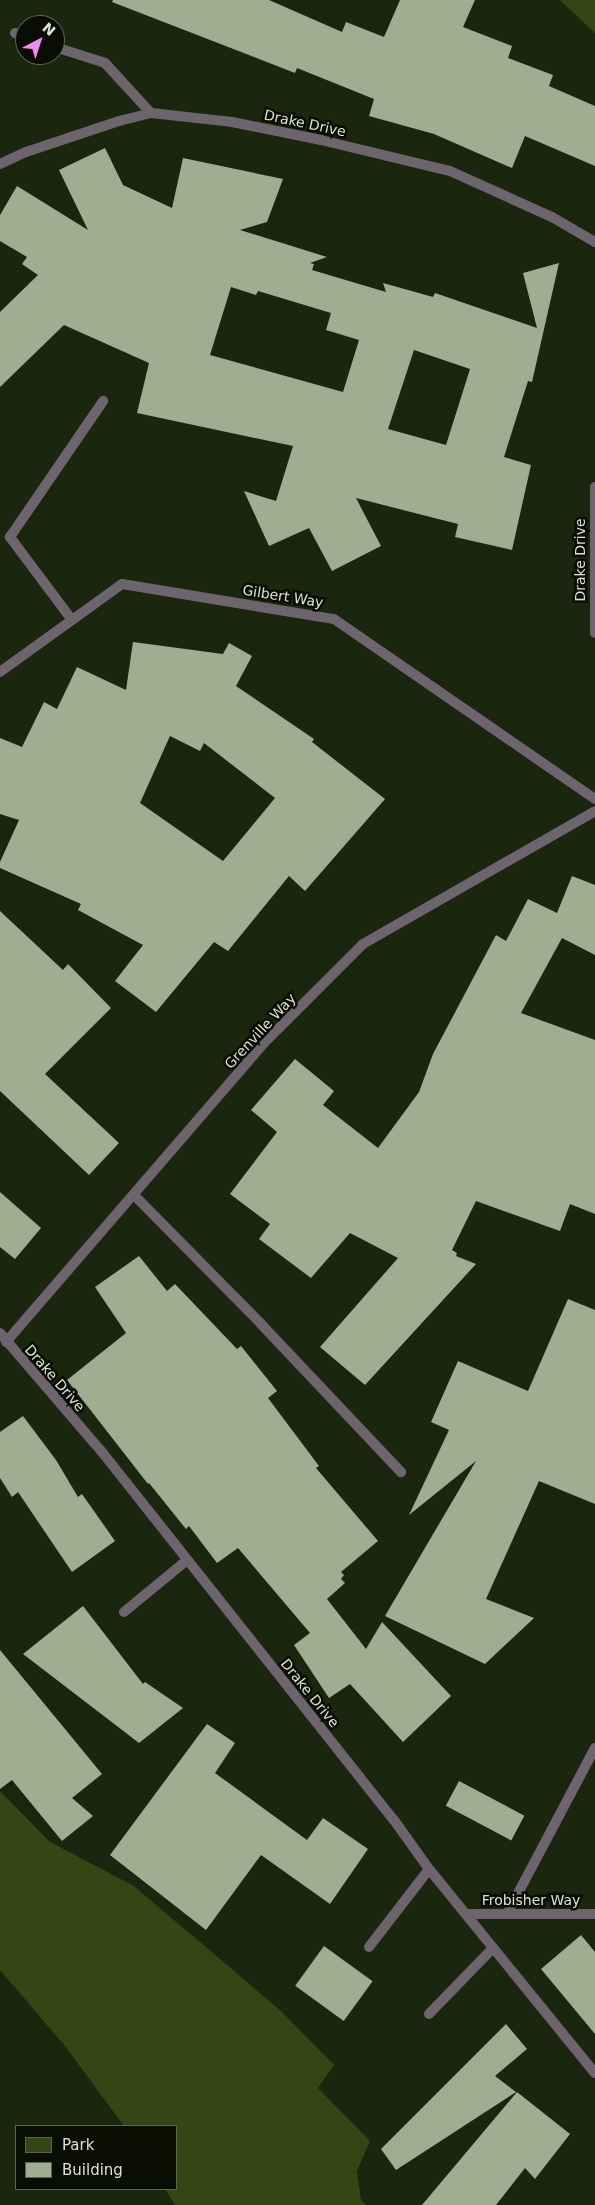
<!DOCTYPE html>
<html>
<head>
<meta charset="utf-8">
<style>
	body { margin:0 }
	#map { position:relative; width:595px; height:2205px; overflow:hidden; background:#1b260e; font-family:"DejaVu Sans",sans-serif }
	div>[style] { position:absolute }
	.green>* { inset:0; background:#324714 }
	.building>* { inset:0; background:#9fae90; transform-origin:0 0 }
	.service>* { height:10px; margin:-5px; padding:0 5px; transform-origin:5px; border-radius:5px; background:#6e646e }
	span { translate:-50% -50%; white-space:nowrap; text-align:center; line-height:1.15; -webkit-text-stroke:5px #090d04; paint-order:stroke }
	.street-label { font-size:14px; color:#dbe2d3 }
	.legend { position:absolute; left:15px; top:2125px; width:162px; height:65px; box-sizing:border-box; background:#090d04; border:1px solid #5d6257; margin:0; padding:6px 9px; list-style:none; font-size:15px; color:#dbe2d3 }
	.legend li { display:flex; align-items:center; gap:10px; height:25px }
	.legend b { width:25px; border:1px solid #5d6257 }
	.north { position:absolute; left:15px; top:15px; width:50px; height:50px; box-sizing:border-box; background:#090d04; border:1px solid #5d6257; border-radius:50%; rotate:40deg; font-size:14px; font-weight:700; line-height:20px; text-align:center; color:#dbe2d3 }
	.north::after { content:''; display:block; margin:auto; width:18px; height:22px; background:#f28af3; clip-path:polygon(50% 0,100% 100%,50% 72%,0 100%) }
</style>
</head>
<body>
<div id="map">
	<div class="green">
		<div style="clip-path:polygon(560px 0,595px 0,595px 33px)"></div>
		<div style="clip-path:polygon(0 1791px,50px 1842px,134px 1886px,282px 2012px,334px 2065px,318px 2088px,370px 2141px,357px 2171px,361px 2200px,366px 2205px,175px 2205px,165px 2189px,176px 2189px,176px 2126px,124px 2126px,65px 2046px,0 1970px)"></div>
	</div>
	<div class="building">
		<div style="clip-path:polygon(113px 0,269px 0,342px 32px,346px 22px,384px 37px,400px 0,475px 0,463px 27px,512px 46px,508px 58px,553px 75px,549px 86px,595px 106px,595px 166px,525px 136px,512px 168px,434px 134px,369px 116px,374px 99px,297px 68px,295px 73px,112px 2px)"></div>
		<div style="clip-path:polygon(evenodd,105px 148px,123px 185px,172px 208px,183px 158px,283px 179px,267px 222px,240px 230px,327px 257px,310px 263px,314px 264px,312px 270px,386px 292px,383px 283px,433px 297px,435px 293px,537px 328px,523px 273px,559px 263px,532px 382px,528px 381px,504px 457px,531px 465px,512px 550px,455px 537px,458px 524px,356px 498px,381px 546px,332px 571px,309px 528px,269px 546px,244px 491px,276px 501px,293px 446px,137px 413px,149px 363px,64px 325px,0 387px,0 312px,38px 275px,22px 264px,27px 257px,0 241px,0 215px,17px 186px,88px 230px,59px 170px,105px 148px,231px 287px,256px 295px,258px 291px,331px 313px,326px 330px,359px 340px,343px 392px,210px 355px,231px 287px,105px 148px,414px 350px,470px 369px,446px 445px,388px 429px,414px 350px)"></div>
		<div style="clip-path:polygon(evenodd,133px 642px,223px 654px,229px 643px,252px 656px,236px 686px,314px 739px,312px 742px,385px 799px,305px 891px,289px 876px,228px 951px,214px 942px,156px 1012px,115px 981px,143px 945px,78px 910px,81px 904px,0 868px,0 862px,19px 820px,0 814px,0 738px,22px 747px,44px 702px,57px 709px,77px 667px,126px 690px,133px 642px,170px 736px,200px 751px,204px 743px,275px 798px,223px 861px,140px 803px,170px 736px)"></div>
		<div style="clip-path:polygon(572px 876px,595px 885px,595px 955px,562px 938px,521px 1013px,595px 1040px,595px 1214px,570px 1204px,560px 1231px,476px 1201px,452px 1250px,457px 1253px,456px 1256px,476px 1264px,365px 1385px,320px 1347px,398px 1258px,350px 1233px,311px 1278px,259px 1239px,270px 1224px,230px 1194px,277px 1132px,251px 1110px,295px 1059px,334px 1091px,323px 1105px,378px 1148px,419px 1092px,433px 1054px,496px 935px,506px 941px,528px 899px,557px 913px)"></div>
		<div style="clip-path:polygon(0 911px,63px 970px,68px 964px,111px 1008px,45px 1074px,119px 1143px,89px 1175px,0 1091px)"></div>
		<div style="clip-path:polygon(0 1192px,41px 1228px,15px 1259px,0 1247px)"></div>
		<div style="clip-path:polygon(139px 1256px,167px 1291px,175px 1284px,237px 1349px,241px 1346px,277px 1391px,268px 1398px,319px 1466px,316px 1468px,378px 1541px,341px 1572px,344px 1575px,341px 1579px,345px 1583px,327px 1599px,366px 1649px,382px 1622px,451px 1696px,403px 1742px,350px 1684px,329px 1698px,294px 1645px,310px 1633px,238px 1548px,217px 1563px,189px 1526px,186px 1529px,149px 1483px,148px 1484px,67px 1380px,126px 1333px,95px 1287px)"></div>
		<div style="clip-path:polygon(568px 1299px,595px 1310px,595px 1504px,539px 1481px,486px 1599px,534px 1618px,485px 1664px,385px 1616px,476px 1461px,409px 1515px,449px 1430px,431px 1422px,458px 1361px,528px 1391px)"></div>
		<div style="clip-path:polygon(23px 1416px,56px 1460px,78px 1497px,82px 1494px,115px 1541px,72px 1572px,18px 1492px,12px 1497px,0 1478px,0 1432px)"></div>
		<div style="clip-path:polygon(83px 1606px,143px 1684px,145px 1682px,183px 1708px,139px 1743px,23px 1654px)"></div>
		<div style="clip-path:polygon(0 1650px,102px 1774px,72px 1798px,93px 1816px,62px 1841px,12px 1780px,0 1789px)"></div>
		<div style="clip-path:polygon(207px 1724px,235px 1743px,215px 1773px,307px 1840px,323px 1818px,368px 1849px,330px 1904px,261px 1855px,206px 1930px,110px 1855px)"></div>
		<div style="left:459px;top:1781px;width:74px;height:28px;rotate:28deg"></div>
		<div style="clip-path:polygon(581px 1935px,595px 1952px,595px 2034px,541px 1969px)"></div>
		<div style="left:324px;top:1946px;width:60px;height:49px;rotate:36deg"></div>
		<div style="clip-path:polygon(506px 2024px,527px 2049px,495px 2076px,516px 2092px,396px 2170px,381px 2149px)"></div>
		<div style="clip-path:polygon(517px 2092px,570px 2134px,535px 2179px,525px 2168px,496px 2205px,422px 2205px)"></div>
	</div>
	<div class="service">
		<div style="left:15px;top:33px;width:11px;rotate:22deg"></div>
		<div style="left:55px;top:47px;width:52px;rotate:17.7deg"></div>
		<div style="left:105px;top:63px;width:68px;rotate:47.4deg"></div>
		<div style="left:0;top:164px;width:29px;rotate:-25deg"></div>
		<div style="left:26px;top:152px;width:98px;rotate:-18.4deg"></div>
		<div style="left:119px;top:121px;width:33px;rotate:-14deg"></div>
		<div style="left:151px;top:113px;width:81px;rotate:6.3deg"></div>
		<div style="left:232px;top:122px;width:91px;rotate:11.4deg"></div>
		<div style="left:321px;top:140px;width:133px;rotate:13.5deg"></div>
		<div style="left:450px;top:171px;width:112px;rotate:24.3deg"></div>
		<div style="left:552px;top:217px;width:50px;rotate:30.2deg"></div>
		<div style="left:595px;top:487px;width:146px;rotate:90deg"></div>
		<div style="left:72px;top:620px;width:104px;rotate:-126.8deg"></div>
		<div style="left:10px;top:537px;width:165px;rotate:-55.6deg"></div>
		<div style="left:0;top:672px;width:150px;rotate:-35.8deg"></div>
		<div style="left:122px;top:584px;width:215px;rotate:9.4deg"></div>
		<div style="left:334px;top:619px;width:317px;rotate:34.6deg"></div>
		<div style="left:134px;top:1195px;width:181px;rotate:45.4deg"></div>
		<div style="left:261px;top:1324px;width:204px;rotate:46.6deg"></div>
		<div style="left:0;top:1333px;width:157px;rotate:49.4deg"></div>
		<div style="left:102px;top:1452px;width:470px;rotate:51.6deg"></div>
		<div style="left:394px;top:1820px;width:60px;rotate:54.5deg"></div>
		<div style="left:429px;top:1869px;width:263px;rotate:50.9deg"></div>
		<div style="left:6px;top:1342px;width:401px;rotate:-49.2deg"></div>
		<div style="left:268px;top:1039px;width:134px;rotate:-45deg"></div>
		<div style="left:363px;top:944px;width:267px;rotate:-29.8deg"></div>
		<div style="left:124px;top:1612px;width:80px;rotate:-39.4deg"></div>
		<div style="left:468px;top:1914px;width:127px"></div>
		<div style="left:507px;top:1914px;width:188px;rotate:-62.1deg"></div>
		<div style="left:369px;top:1947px;width:98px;rotate:-52.4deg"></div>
		<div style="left:429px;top:2014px;width:92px;rotate:-45.9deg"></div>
	</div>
	<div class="street-label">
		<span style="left:305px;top:123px;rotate:12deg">Drake Drive</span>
		<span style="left:580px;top:560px;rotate:-90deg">Drake Drive</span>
		<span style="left:283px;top:596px;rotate:9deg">Gilbert Way</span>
		<span style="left:260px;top:1031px;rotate:-47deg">Grenville Way</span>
		<span style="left:55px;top:1378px;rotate:49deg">Drake Drive</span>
		<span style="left:310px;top:1693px;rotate:51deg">Drake Drive</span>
		<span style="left:531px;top:1900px">Frobisher Way</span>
	</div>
	<ul class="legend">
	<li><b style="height:14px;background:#324714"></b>Park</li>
	<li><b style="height:14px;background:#9fae90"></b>Building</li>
	</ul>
	<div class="north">N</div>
</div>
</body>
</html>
